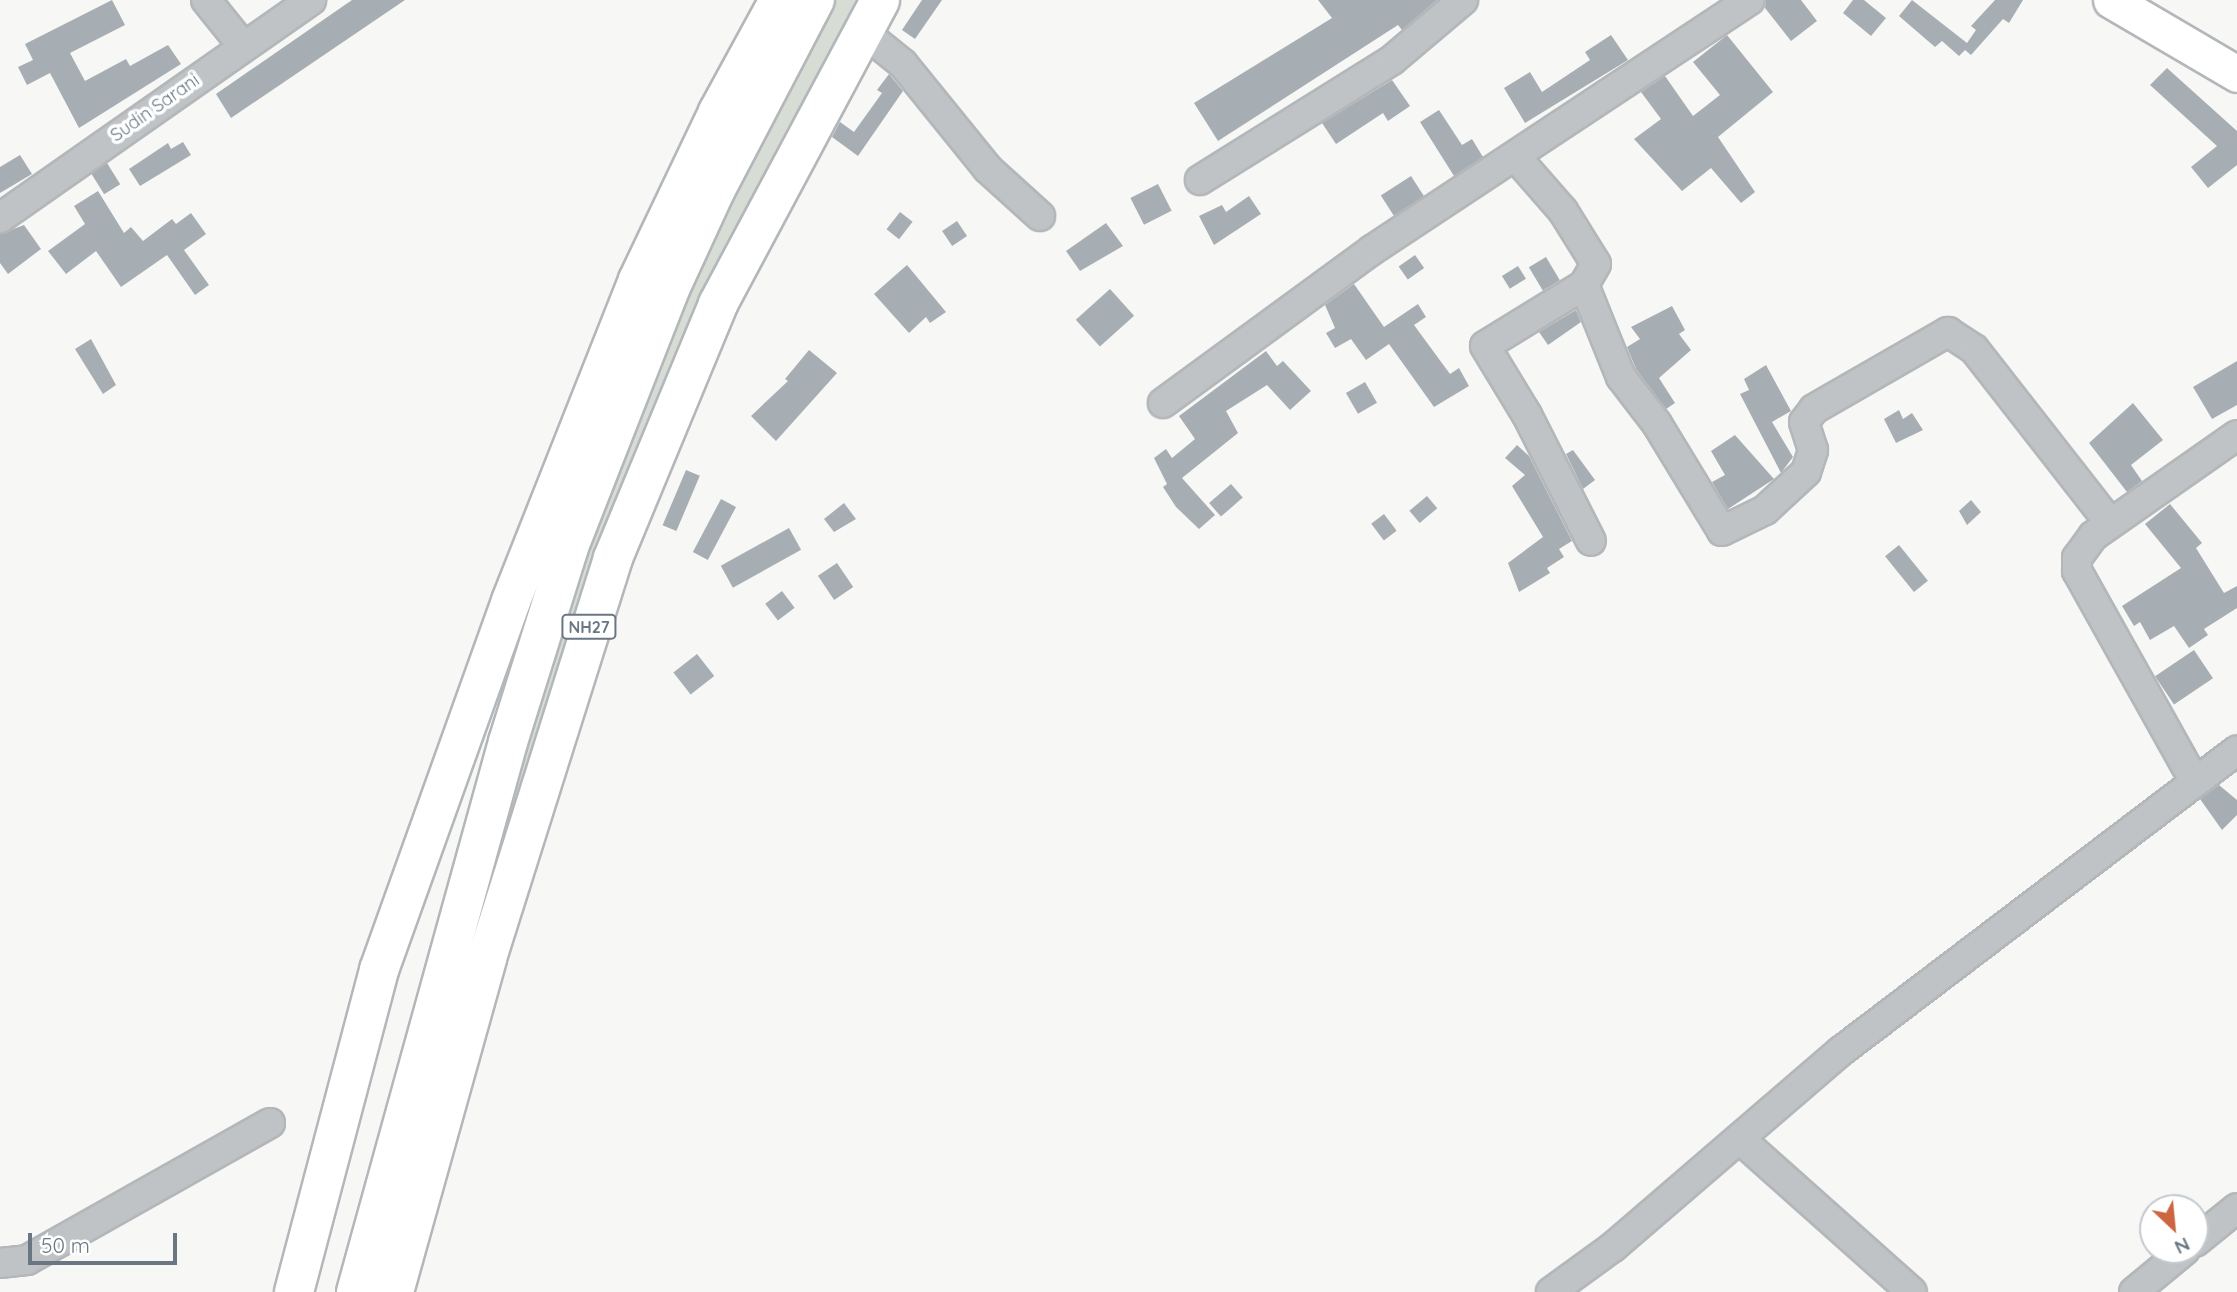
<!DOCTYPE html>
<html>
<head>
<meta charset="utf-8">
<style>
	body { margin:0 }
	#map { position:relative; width:2237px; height:1292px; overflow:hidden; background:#f7f7f5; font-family:Quicksand,sans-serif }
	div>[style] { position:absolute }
	.green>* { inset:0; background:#d7dcd5 }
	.building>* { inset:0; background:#a7aeb3; transform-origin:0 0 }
	.roads { filter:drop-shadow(2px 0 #b3b7ba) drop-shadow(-2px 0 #b3b7ba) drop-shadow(0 2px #b3b7ba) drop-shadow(0 -2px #b3b7ba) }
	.minor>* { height:28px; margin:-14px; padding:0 14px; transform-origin:14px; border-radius:14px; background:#bfc3c6 }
	.major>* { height:35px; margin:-17.5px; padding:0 17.5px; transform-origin:17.5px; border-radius:17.5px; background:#fff }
	.highway>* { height:38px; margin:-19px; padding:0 19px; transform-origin:19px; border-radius:19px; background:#fff }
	span { translate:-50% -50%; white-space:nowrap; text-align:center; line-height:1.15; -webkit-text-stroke:7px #fff; paint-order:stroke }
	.shield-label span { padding:2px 5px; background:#fff; border:2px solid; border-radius:5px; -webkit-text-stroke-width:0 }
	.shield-label { font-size:16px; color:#6a7782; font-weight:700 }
	.street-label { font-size:18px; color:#6a7782 }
	.north { position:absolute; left:2139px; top:1194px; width:70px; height:70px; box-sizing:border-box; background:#fff; border:2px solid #c3c9cd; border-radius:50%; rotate:154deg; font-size:19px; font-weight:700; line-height:28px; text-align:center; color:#6a7782 }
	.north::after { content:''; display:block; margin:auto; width:24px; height:32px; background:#cc6540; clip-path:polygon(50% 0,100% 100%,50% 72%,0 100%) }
	.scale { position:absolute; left:28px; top:1233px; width:149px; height:32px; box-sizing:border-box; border:4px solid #6a7782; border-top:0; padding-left:9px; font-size:21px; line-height:24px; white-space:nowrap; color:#6a7782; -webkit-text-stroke:5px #fff; paint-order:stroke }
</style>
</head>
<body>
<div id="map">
	<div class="green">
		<div style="clip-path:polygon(830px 0,869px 0,717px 274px,383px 1292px,544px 652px,693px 262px)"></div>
	</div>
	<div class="building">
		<div style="clip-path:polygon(112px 0,125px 25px,70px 53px,85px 81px,126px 59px,130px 66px,168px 45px,181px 64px,79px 128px,50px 73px,27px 85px,18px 67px,33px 60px,25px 44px)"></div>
		<div style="clip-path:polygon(352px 0,405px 0,231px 118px,216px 94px)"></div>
		<div style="clip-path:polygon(922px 0,942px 0,915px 39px,902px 30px)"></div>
		<div style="clip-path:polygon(1318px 0,1437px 0,1402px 30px,1398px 25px,1218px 141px,1194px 103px,1332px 18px)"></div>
		<div style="clip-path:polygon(1766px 0,1801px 0,1817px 21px,1791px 41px,1765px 8px)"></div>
		<div style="clip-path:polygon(1853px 0,1864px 0,1886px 18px,1871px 36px,1843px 13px)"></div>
		<div style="clip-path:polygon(1912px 0,1967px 43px,1976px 30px,1971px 26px,1995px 0,2023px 0,2009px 23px,2003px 19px,1971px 55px,1965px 50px,1959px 56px,1942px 41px,1935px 47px,1899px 16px)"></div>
		<div style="clip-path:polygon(1611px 35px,1628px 60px,1525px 123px,1504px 88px,1530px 72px,1542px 92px,1590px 60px,1585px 52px)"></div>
		<div style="clip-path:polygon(1727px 35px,1773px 92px,1718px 137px,1755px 192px,1741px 203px,1711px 168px,1682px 191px,1634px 139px,1661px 119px,1641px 92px,1665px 76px,1693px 116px,1720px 95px,1693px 62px)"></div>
		<div style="clip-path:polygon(2167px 68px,2237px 131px,2237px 165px,2208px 188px,2191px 167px,2217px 146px,2150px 85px)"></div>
		<div style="clip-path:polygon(889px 74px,903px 91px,858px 156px,832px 137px,840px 122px,854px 132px,882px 93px,877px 90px)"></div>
		<div style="clip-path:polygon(1392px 80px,1410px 106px,1388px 121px,1383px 113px,1336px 144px,1322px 123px)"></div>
		<div style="clip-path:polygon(1439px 110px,1462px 145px,1472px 139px,1483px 157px,1454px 176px,1420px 122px)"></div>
		<div style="clip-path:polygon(183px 142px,191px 155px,140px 186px,129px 169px,168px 143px,171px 149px)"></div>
		<div style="clip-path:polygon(20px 155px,32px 174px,0 193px,0 167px)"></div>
		<div style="left:107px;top:163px;width:25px;height:19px;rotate:58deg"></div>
		<div style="left:1411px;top:176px;width:24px;height:36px;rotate:57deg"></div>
		<div style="left:1158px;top:184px;width:30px;height:31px;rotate:63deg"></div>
		<div style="clip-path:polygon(98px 191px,124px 233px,131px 227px,143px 241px,172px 219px,176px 224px,191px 213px,206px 234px,184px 250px,209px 285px,195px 295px,167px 255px,121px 287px,96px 251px,66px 274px,48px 251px,85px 224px,74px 206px)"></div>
		<div style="clip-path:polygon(1249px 196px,1261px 214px,1214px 245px,1199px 216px,1222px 205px,1226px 212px)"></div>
		<div style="left:900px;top:212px;width:16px;height:22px;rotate:38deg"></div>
		<div style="left:957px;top:221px;width:18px;height:18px;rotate:56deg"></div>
		<div style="clip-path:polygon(1106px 223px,1123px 246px,1080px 271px,1066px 251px)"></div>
		<div style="clip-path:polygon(24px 225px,41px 249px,8px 274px,0 263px,0 234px)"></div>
		<div style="left:1415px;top:255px;width:16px;height:20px;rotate:55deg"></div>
		<div style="left:1546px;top:257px;width:27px;height:20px;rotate:59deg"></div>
		<div style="clip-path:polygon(907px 265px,946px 312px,930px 323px,926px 317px,909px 333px,874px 294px)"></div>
		<div style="left:1518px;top:266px;width:15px;height:19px;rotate:58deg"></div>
		<div style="clip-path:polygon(1354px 284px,1384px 327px,1418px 304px,1426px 317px,1414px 325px,1450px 374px,1459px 368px,1469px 386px,1434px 407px,1389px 344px,1366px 360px,1351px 339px,1335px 348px,1326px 333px,1335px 328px,1325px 305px)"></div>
		<div style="left:1110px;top:289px;width:36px;height:46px;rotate:48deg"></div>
		<div style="clip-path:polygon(1672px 306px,1685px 330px,1679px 334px,1691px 350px,1659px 378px,1675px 403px,1666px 409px,1636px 369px,1627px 347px,1640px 339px,1631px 327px)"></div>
		<div style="clip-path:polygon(1576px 310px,1581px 322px,1548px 345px,1539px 332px)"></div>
		<div style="clip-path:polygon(91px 339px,116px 385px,103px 394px,75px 349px)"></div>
		<div style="clip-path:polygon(809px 350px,837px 373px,776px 441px,751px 416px,788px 381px,785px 379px)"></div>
		<div style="clip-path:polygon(1266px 351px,1277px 366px,1283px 361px,1311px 391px,1290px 410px,1267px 385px,1226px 411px,1238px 433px,1182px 478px,1215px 515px,1199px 529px,1176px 507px,1163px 487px,1167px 484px,1154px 458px,1166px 449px,1172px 458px,1195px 439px,1179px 416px)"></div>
		<div style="clip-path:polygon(2237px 361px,2237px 405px,2212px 419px,2193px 387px)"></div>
		<div style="clip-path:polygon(1766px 365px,1791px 411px,1772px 422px,1793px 457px,1781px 473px,1740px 394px,1749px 390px,1744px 379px)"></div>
		<div style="left:1365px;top:382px;width:24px;height:22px;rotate:60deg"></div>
		<div style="clip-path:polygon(2133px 403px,2163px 440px,2131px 465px,2142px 481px,2127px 492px,2089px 443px)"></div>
		<div style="clip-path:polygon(1899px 410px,1903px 419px,1912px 413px,1923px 430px,1896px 443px,1884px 419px)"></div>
		<div style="clip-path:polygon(1735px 435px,1774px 479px,1728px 509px,1712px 482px,1725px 475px,1711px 451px)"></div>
		<div style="clip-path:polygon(1517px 445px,1529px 456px,1572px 541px,1559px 549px,1564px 557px,1547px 568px,1550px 573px,1519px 592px,1508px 563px,1543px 537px,1512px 486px,1525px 475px,1505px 458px)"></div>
		<div style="clip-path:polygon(1573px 450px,1595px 480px,1583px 489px,1566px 454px)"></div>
		<div style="left:686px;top:470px;width:15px;height:60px;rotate:23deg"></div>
		<div style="left:1231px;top:484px;width:18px;height:29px;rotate:49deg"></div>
		<div style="left:1427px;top:496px;width:16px;height:23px;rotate:50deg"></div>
		<div style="left:721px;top:499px;width:17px;height:60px;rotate:28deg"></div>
		<div style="clip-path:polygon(1971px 500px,1981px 512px,1967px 525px,1959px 511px)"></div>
		<div style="clip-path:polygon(844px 503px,856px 519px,834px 532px,824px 519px)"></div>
		<div style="clip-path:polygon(2170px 504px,2202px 543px,2196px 548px,2224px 593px,2237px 586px,2237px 608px,2204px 629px,2208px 635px,2189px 648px,2174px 626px,2150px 640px,2140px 622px,2134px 626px,2122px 606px,2181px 568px,2145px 524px)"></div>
		<div style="left:1384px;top:514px;width:21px;height:16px;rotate:53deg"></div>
		<div style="left:789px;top:528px;width:25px;height:78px;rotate:61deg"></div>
		<div style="left:1899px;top:545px;width:46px;height:18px;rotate:51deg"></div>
		<div style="left:837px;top:563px;width:29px;height:23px;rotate:56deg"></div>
		<div style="left:782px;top:591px;width:21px;height:21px;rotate:53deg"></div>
		<div style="left:2194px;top:650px;width:34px;height:47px;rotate:56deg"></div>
		<div style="left:697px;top:654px;width:28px;height:30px;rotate:52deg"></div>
		<div style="clip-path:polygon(2219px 785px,2237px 800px,2237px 815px,2222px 830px,2200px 799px)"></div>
	</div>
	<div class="roads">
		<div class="minor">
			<div style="left:206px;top:0;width:59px;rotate:51.2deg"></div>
			<div style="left:861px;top:30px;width:54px;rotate:39deg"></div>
			<div style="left:903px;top:64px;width:135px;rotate:51deg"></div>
			<div style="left:988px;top:169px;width:70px;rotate:42.1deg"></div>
			<div style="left:1515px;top:156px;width:73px;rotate:48.9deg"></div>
			<div style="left:1563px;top:211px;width:62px;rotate:58.1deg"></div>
			<div style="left:1596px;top:264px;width:24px;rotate:120deg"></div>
			<div style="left:1584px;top:285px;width:116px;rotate:148.4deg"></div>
			<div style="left:1485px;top:346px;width:81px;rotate:58.7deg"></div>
			<div style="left:1527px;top:415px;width:141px;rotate:63.1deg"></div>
			<div style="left:1200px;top:180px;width:226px;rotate:-32deg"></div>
			<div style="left:1392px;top:60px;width:93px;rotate:-40.2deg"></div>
			<div style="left:0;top:218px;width:380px;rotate:-35deg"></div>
			<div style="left:1584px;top:285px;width:99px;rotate:68.1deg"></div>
			<div style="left:1621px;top:377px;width:59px;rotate:52.5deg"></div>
			<div style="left:1657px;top:424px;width:125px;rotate:58.7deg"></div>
			<div style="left:1722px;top:531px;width:48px;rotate:-26deg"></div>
			<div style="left:1765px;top:510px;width:56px;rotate:-42.8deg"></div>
			<div style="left:1806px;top:472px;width:23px;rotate:-72deg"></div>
			<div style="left:1813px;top:450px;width:29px;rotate:-108deg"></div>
			<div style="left:1804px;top:422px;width:16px;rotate:-52deg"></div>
			<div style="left:1814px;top:409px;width:155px;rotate:-29.9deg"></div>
			<div style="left:1948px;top:332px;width:31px;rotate:33deg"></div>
			<div style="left:1974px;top:349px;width:221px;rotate:52deg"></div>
			<div style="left:1163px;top:403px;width:259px;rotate:-36.2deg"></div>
			<div style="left:1372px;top:250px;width:453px;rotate:-33.5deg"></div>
			<div style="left:2195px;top:782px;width:242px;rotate:-119.2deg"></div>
			<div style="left:2077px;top:571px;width:13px;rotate:-90deg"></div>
			<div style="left:2077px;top:558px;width:27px;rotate:-54deg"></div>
			<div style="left:2093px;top:536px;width:176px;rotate:-35deg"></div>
			<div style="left:1740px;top:1139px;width:230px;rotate:41.7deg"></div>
			<div style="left:2195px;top:1242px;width:54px;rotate:-39deg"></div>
			<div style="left:0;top:1263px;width:27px;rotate:-6deg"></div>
			<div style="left:27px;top:1260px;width:279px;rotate:-29.4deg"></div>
			<div style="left:1551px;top:1292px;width:77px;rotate:-36deg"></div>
			<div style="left:1613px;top:1247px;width:301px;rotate:-40.7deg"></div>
			<div style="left:1841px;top:1051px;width:497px;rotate:-37.2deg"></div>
			<div style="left:2134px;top:1292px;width:66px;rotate:-39.5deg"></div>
		</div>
		<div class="major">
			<div style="left:2111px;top:0;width:146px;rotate:30.4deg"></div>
		</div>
		<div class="highway">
			<div style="left:294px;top:1292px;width:333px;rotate:-75.2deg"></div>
			<div style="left:379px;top:970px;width:392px;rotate:-70.3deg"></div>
			<div style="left:511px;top:601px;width:345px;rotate:-68.4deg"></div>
			<div style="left:638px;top:280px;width:186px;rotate:-64.5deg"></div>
			<div style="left:718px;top:112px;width:128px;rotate:-61.4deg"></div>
			<div style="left:356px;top:1292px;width:571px;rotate:-74.55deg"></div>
			<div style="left:508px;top:742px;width:204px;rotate:-72.6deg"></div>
			<div style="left:569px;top:547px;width:277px;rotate:-68.6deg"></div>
			<div style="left:670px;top:289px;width:108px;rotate:-65.3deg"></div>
			<div style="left:715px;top:191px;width:216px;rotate:-62.4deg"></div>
			<div style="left:394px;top:1292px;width:347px;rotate:-74.4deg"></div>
			<div style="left:487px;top:958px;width:419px;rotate:-72.5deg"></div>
			<div style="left:613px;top:558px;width:275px;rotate:-67.5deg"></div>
			<div style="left:718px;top:304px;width:344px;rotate:-61.9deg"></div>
		</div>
	</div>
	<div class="shield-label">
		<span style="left:589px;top:627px">NH27</span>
	</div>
	<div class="street-label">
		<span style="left:155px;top:108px;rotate:-35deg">Sudin Sarani</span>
	</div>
	<div class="north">N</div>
	<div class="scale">50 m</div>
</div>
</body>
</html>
